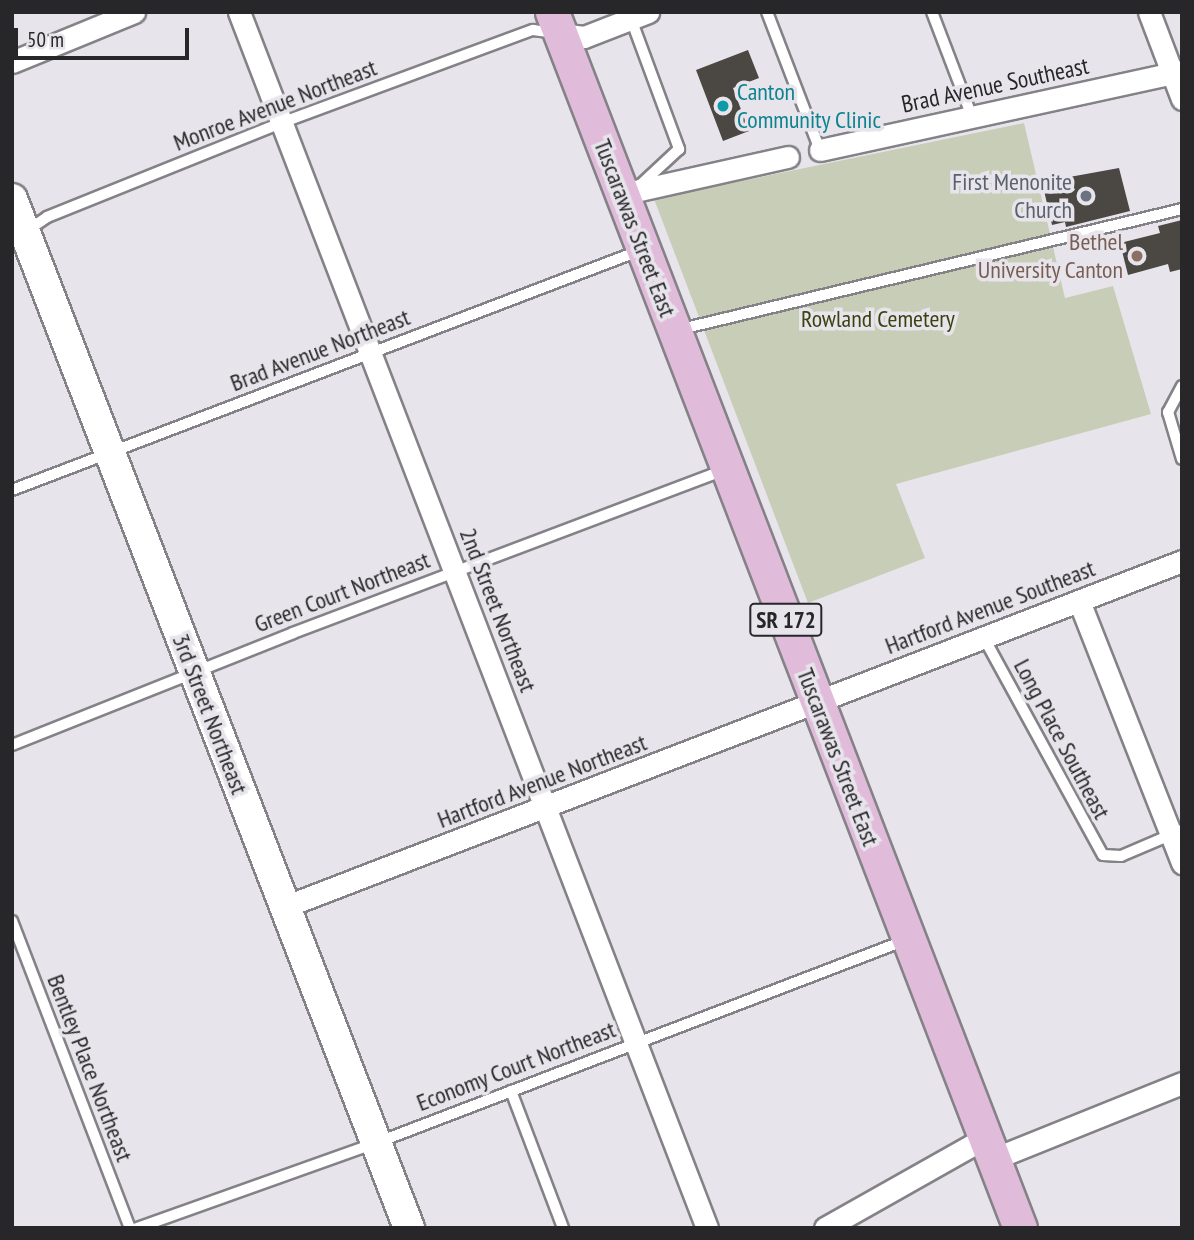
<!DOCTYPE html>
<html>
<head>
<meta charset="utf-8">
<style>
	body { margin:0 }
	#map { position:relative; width:1194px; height:1240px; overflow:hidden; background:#e7e5eb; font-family:"PT Sans Narrow",sans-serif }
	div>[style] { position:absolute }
	.green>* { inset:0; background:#c8cdb8 }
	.building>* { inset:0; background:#4b4743 }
	.roads { filter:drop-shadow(2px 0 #848287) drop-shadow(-2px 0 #848287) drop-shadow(0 2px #848287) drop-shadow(0 -2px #848287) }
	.lane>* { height:10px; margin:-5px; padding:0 5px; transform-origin:5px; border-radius:5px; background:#fff }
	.street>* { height:21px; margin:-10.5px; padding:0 10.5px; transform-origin:10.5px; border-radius:10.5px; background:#fff }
	.secondary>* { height:30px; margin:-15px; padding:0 15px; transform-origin:15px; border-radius:15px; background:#fff }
	.primary>* { height:33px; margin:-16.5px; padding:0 16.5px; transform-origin:16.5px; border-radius:16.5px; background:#e1bbda }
	.dots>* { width:19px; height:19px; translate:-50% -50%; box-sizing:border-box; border:4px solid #e7e5eb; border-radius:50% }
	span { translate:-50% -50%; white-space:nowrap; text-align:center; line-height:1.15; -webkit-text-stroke:7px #e7e5eb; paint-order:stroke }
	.shield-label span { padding:2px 5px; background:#e7e5eb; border:2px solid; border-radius:5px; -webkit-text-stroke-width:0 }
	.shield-label { font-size:23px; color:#272729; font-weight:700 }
	.street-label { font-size:24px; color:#272729 }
	.culture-label { font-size:24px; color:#0d838f }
	.left { translate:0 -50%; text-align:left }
	.worship-label { font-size:24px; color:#5b616d }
	.right { translate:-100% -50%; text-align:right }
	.education-label { font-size:24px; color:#785e54 }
	.park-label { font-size:24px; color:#3a430f }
	.frame { position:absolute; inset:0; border:14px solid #272729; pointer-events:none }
	.scale { position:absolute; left:14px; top:28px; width:175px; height:32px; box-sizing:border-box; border:4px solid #272729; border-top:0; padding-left:9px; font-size:21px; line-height:24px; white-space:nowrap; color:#272729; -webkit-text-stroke:5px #e7e5eb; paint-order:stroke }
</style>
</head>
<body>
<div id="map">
	<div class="green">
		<div style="clip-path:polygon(1024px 123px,1065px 298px,1113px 286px,1151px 414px,896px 484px,925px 558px,808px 603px,654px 199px)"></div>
	</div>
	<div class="building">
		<div style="clip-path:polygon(748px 50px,759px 78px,733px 88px,749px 131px,723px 141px,696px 70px)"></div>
		<div style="clip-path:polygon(1119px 168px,1130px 211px,1066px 227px,1065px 222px,1052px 225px,1042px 182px)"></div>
		<div style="clip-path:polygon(1182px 220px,1182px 269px,1170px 272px,1168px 264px,1128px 275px,1120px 243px,1160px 233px,1158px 226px)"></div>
	</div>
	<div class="roads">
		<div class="lane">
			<div style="left:767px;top:12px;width:148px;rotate:69deg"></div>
			<div style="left:932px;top:12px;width:112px;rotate:69.1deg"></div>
			<div style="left:631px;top:19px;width:139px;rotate:69.7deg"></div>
			<div style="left:679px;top:149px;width:56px;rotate:137.2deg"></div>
			<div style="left:28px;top:230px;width:23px;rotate:-34deg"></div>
			<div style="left:47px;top:217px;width:252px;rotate:-21.9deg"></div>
			<div style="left:281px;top:123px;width:269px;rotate:-20.3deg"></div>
			<div style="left:533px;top:30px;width:21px;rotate:8deg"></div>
			<div style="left:677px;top:330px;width:519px;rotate:-13.47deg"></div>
			<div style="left:1182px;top:386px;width:30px;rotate:118deg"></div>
			<div style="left:1168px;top:412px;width:49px;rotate:73.4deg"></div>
			<div style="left:12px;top:490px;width:673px;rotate:-20.88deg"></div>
			<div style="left:984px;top:638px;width:247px;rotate:61.3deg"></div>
			<div style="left:1103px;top:855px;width:18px;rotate:3deg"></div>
			<div style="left:1121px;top:856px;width:66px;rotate:-23.1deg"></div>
			<div style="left:12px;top:745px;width:302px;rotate:-21.7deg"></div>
			<div style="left:293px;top:633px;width:461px;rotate:-20.7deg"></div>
			<div style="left:12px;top:921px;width:329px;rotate:69deg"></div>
			<div style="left:511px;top:1091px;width:147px;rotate:69.2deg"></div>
			<div style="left:137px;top:1228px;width:254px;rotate:-19.6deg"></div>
			<div style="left:376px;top:1143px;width:568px;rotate:-20.96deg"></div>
		</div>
		<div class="street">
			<div style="left:239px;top:12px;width:1303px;rotate:68.95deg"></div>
			<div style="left:1149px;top:12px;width:93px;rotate:69.2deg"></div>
			<div style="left:560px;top:34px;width:24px;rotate:7deg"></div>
			<div style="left:584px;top:37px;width:69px;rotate:-21.3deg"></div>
			<div style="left:12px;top:62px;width:132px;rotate:-22.3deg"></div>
			<div style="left:820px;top:150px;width:371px;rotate:-12.3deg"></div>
			<div style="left:622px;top:194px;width:170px;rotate:-12.6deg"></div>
			<div style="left:1079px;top:601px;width:282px;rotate:68.5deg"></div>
			<div style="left:284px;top:907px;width:962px;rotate:-21.07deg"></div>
			<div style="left:993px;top:1159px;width:204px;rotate:-21.9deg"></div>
			<div style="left:825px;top:1228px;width:184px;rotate:-29.4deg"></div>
		</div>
		<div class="secondary">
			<div style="left:12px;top:199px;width:1103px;rotate:68.9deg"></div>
		</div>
		<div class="primary">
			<div style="left:552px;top:12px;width:1303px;rotate:68.95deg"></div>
		</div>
	</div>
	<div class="dots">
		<div style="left:723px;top:106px;background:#0f9aa8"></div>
		<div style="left:1086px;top:196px;background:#6b7280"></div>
		<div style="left:1137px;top:256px;background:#8d6e63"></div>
	</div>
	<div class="shield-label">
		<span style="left:786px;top:620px">SR 172</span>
	</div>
	<div class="street-label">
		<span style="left:995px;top:85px;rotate:-12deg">Brad Avenue Southeast</span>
		<span style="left:275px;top:105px;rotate:-21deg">Monroe Avenue Northeast</span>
		<span style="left:635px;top:228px;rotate:69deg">Tuscarawas Street East</span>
		<span style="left:320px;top:350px;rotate:-21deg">Brad Avenue Northeast</span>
		<span style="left:342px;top:592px;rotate:-21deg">Green Court Northeast</span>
		<span style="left:990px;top:607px;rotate:-21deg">Hartford Avenue Southeast</span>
		<span style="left:498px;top:610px;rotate:69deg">2nd Street Northeast</span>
		<span style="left:210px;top:714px;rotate:69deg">3rd Street Northeast</span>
		<span style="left:1062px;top:739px;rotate:62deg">Long Place Southeast</span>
		<span style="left:838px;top:757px;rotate:69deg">Tuscarawas Street East</span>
		<span style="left:542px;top:781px;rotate:-21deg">Hartford Avenue Northeast</span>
		<span style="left:516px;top:1066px;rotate:-21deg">Economy Court Northeast</span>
		<span style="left:90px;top:1068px;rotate:69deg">Bentley Place Northeast</span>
	</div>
	<div class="culture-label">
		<span class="left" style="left:737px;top:106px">Canton<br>Community Clinic</span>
	</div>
	<div class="worship-label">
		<span class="right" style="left:1072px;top:196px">First Menonite<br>Church</span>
	</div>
	<div class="education-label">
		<span class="right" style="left:1123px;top:256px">Bethel<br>University Canton</span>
	</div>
	<div class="park-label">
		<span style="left:878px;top:319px">Rowland Cemetery</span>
	</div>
	<div class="frame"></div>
	<div class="scale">50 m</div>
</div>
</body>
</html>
